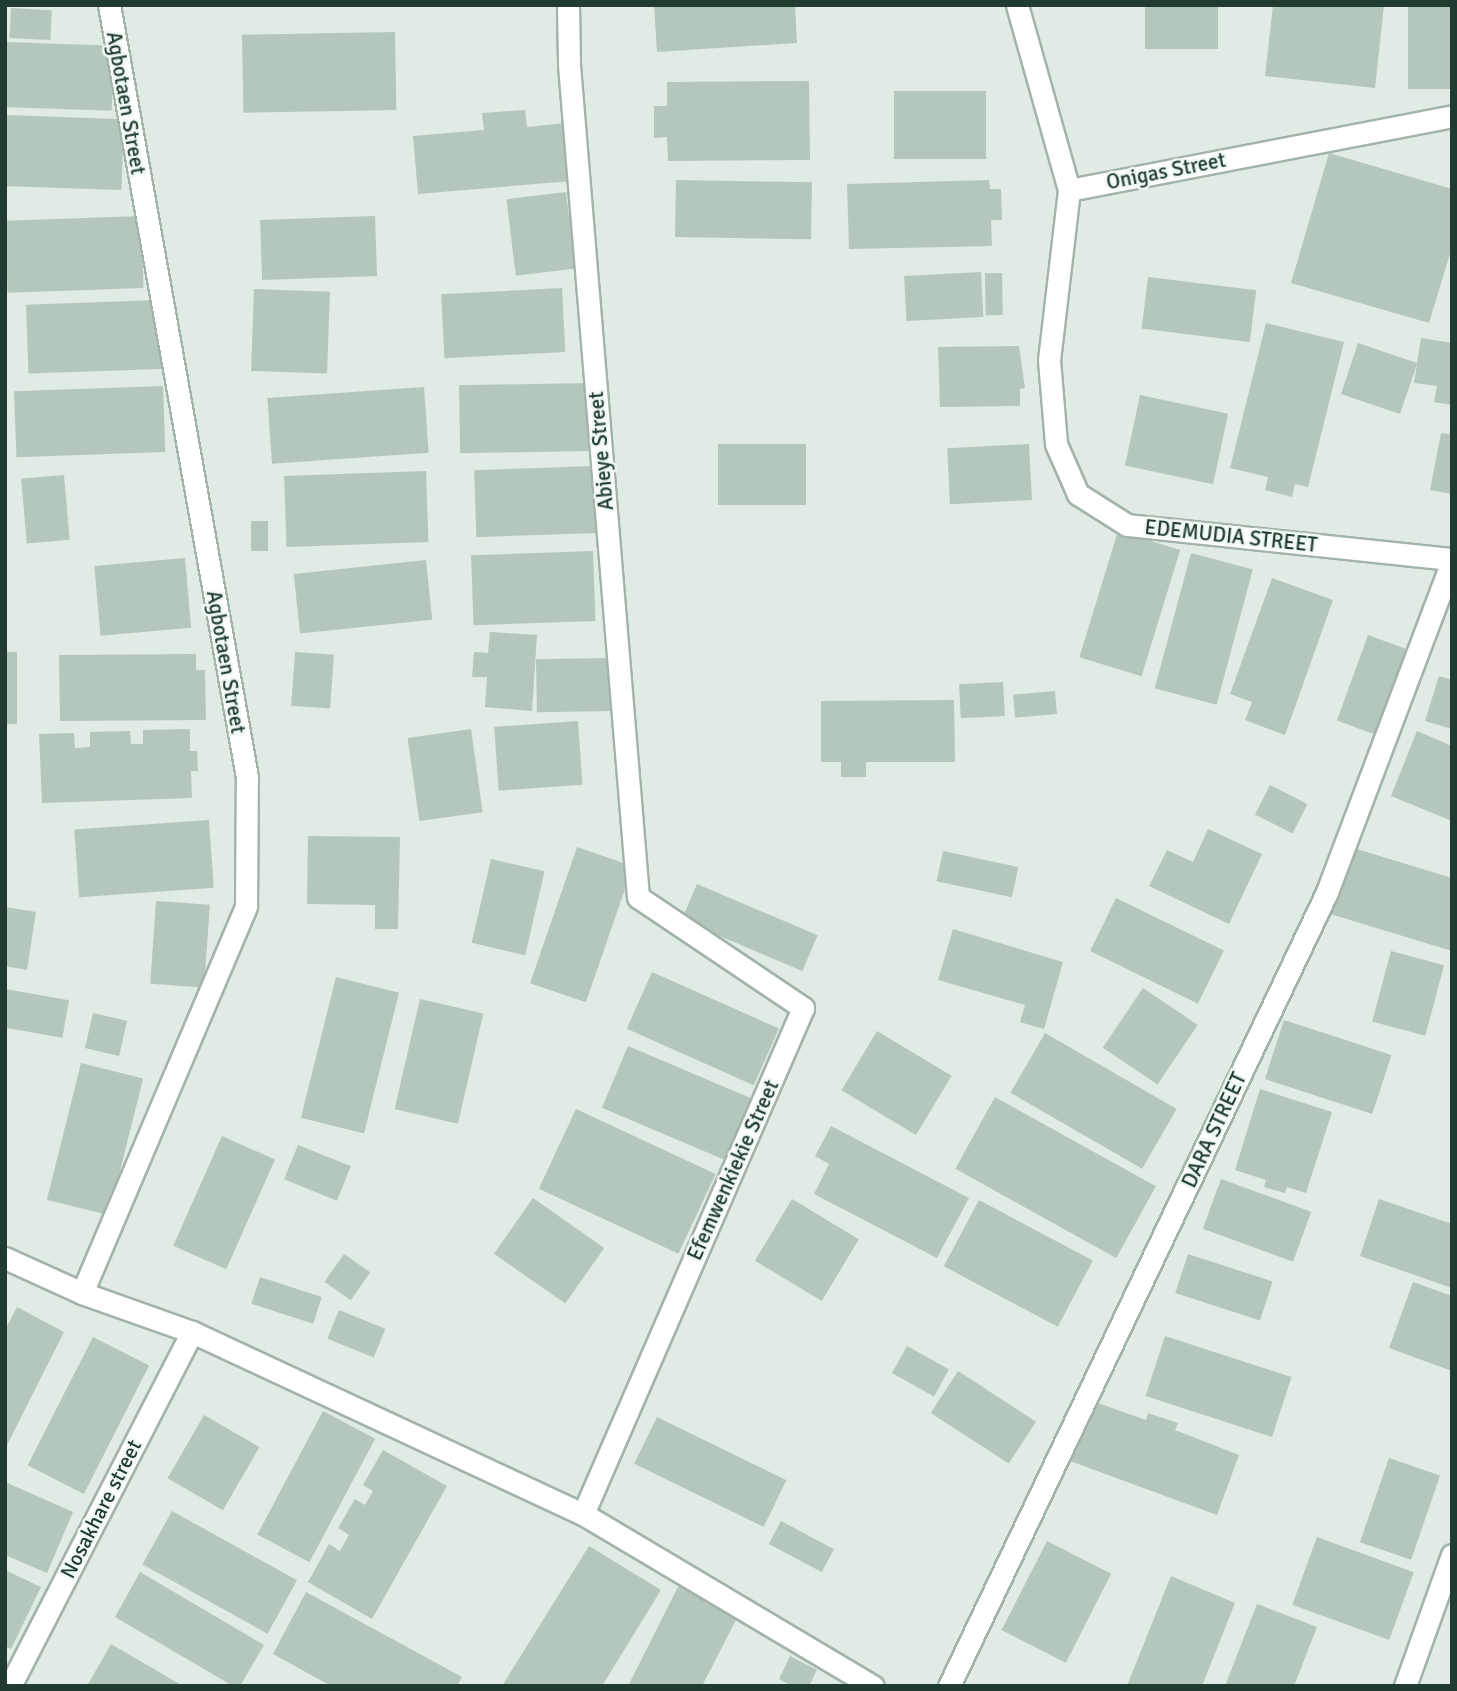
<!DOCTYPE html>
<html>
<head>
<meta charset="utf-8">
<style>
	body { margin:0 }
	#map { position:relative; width:1457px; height:1691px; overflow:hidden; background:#dfebe4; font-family:Signika,sans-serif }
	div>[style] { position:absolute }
	.building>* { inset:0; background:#b5c6bd; transform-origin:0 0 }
	.roads { filter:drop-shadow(2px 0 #a2b3aa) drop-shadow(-2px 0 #a2b3aa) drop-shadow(0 2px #a2b3aa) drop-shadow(0 -2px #a2b3aa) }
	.minor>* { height:21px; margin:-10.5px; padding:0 10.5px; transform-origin:10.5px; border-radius:10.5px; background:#fff }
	span { translate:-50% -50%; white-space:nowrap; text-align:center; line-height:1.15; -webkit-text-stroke:5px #f0f8f3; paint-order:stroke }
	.street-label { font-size:21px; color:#203b30 }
	.frame { position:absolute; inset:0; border:7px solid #203b30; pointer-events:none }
</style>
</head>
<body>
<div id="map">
	<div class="building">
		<div style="clip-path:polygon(654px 5px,795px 5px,797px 43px,657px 52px)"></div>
		<div style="left:1145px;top:5px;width:73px;height:44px"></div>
		<div style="clip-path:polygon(1273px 5px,1384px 5px,1375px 88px,1265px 76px)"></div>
		<div style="left:1408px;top:5px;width:44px;height:84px"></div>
		<div style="left:11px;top:8px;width:41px;height:30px;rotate:3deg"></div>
		<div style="left:395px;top:32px;width:78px;height:153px;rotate:89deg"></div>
		<div style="left:5px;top:42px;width:109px;height:65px;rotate:2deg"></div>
		<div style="clip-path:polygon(809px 81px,810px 160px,668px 161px,667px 137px,654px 138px,654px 106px,667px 106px,667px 82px)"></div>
		<div style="left:894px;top:91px;width:92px;height:68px"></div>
		<div style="clip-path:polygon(525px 110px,527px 127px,566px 123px,571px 181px,418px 194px,413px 136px,484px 130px,482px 113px)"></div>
		<div style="left:5px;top:115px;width:119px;height:71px;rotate:2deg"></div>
		<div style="clip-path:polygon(1329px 153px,1452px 189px,1452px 247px,1429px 323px,1291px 283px)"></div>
		<div style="left:676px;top:180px;width:136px;height:57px;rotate:1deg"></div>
		<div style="clip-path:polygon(989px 180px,990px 189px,1001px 189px,1002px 220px,991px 220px,992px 246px,849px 249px,847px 184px)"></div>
		<div style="left:566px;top:192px;width:77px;height:60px;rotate:83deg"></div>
		<div style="left:141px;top:216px;width:72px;height:136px;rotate:88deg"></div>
		<div style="left:375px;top:216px;width:60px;height:115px;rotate:88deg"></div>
		<div style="left:981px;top:272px;width:45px;height:77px;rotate:87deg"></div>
		<div style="left:1002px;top:273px;width:42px;height:17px;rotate:89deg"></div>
		<div style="left:1148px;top:277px;width:109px;height:52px;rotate:7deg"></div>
		<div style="left:562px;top:288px;width:64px;height:121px;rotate:87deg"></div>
		<div style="left:254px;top:289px;width:76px;height:82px;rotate:2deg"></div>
		<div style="left:159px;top:300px;width:69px;height:133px;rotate:88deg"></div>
		<div style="clip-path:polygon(1266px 323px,1344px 342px,1308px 487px,1295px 484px,1292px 497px,1265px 490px,1268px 477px,1230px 468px)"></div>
		<div style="clip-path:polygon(1421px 338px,1452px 343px,1452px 405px,1434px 402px,1437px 386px,1414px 383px,1417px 364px,1400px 414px,1341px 394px,1358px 343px,1417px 363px)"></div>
		<div style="clip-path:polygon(1019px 346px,1025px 388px,1020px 389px,1020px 406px,940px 407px,938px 347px)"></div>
		<div style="left:587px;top:383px;width:68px;height:128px;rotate:89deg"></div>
		<div style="left:163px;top:386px;width:66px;height:149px;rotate:88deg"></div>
		<div style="left:424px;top:387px;width:66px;height:157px;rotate:86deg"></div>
		<div style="left:1140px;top:395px;width:90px;height:72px;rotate:12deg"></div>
		<div style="clip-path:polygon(1451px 426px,1452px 426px,1452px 494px,1430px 490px,1441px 433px,1449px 434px)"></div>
		<div style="left:718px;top:444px;width:88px;height:61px"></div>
		<div style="left:1029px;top:444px;width:56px;height:82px;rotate:87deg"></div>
		<div style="left:595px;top:466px;width:67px;height:121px;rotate:88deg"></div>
		<div style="left:426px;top:471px;width:71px;height:142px;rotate:88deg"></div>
		<div style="left:64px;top:475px;width:65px;height:43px;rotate:85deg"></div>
		<div style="left:251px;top:521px;width:17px;height:30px"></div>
		<div style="left:1118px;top:531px;width:65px;height:132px;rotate:17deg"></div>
		<div style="left:593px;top:551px;width:70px;height:122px;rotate:88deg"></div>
		<div style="left:1191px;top:553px;width:64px;height:140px;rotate:15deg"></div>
		<div style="left:185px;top:558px;width:70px;height:91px;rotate:85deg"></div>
		<div style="left:426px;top:560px;width:60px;height:133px;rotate:84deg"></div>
		<div style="clip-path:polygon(1272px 578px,1333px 600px,1285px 735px,1245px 720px,1252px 702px,1230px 694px)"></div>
		<div style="clip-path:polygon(490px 632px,537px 635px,532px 711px,485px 707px,487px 677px,472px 677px,474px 652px,488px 653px)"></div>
		<div style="left:1368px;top:635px;width:45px;height:91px;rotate:20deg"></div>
		<div style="left:5px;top:652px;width:12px;height:72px"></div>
		<div style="left:295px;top:652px;width:39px;height:54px;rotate:4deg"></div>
		<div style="clip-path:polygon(196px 654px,196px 670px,205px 670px,206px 720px,60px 721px,59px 655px)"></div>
		<div style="left:610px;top:658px;width:53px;height:74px;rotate:89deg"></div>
		<div style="clip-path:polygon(1439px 676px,1452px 680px,1452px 729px,1425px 721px)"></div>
		<div style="left:1003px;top:682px;width:34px;height:44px;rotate:87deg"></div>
		<div style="left:1055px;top:691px;width:23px;height:42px;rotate:85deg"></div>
		<div style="clip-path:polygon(954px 700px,955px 762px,866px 762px,866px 777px,841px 777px,841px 762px,821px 762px,821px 701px)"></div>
		<div style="left:578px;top:721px;width:64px;height:84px;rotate:86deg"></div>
		<div style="clip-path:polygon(190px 729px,190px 751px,197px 751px,198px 771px,191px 771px,192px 798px,42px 803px,39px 734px,74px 733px,75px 748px,90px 747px,90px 732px,130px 731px,131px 744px,143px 744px,143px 730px)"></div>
		<div style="left:471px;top:729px;width:84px;height:64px;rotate:82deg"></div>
		<div style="clip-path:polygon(1417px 731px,1452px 746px,1452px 821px,1391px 796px)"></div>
		<div style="left:1270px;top:785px;width:42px;height:33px;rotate:27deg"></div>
		<div style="left:209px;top:820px;width:68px;height:135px;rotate:86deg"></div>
		<div style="clip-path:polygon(1208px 829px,1262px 854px,1229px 924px,1149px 886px,1167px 850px,1193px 862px)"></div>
		<div style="clip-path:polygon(308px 836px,400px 837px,398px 929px,375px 929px,375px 905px,307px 904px)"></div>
		<div style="clip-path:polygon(1347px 846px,1452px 878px,1452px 951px,1327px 913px)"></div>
		<div style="left:577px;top:847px;width:59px;height:144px;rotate:19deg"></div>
		<div style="left:943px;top:851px;width:77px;height:31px;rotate:12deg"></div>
		<div style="left:491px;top:859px;width:55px;height:86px;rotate:13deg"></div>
		<div style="left:697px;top:884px;width:131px;height:39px;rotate:23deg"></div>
		<div style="left:1116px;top:898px;width:120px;height:59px;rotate:26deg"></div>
		<div style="left:156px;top:901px;width:54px;height:83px;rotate:4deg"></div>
		<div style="clip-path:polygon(5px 907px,36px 912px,27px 970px,5px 966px)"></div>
		<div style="clip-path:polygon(953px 929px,1063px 962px,1044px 1029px,1020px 1022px,1025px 1005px,938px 980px)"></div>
		<div style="left:1391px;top:951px;width:55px;height:73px;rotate:15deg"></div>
		<div style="left:652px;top:972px;width:139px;height:62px;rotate:24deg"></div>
		<div style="left:336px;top:977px;width:65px;height:145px;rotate:14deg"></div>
		<div style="left:1143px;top:988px;width:66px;height:72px;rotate:34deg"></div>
		<div style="left:5px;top:989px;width:65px;height:38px;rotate:10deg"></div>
		<div style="left:420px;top:999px;width:65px;height:113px;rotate:13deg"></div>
		<div style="left:93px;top:1013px;width:35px;height:36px;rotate:13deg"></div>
		<div style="left:1284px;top:1020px;width:113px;height:62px;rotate:18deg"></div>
		<div style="left:877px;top:1031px;width:87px;height:69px;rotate:31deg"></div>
		<div style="left:1045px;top:1033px;width:152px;height:69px;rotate:30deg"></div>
		<div style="left:628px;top:1046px;width:135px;height:67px;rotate:23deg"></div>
		<div style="left:81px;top:1063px;width:64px;height:141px;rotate:14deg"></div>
		<div style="clip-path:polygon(1260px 1089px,1332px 1112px,1306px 1193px,1287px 1187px,1285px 1193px,1264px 1187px,1266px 1180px,1235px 1170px)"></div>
		<div style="left:995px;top:1097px;width:184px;height:82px;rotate:29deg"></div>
		<div style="left:576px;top:1109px;width:154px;height:88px;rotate:25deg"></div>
		<div style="clip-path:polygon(831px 1126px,969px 1198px,937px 1258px,814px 1194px,829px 1164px,815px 1156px)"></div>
		<div style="left:222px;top:1136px;width:58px;height:120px;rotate:24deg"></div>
		<div style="left:298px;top:1145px;width:57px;height:37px;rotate:22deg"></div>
		<div style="left:1221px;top:1179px;width:96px;height:53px;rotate:20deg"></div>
		<div style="left:533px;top:1198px;width:87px;height:68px;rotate:35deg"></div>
		<div style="left:792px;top:1199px;width:78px;height:72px;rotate:31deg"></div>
		<div style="clip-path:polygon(1379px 1199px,1452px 1224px,1452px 1288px,1360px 1256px)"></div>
		<div style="left:979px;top:1200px;width:129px;height:75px;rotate:28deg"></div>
		<div style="left:344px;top:1254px;width:32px;height:34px;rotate:35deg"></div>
		<div style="left:1188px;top:1254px;width:89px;height:41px;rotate:18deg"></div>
		<div style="left:260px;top:1277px;width:65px;height:28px;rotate:18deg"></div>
		<div style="clip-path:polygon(1413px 1282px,1452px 1296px,1452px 1371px,1389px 1348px)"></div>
		<div style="clip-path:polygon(17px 1307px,64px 1332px,5px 1449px,5px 1330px)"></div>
		<div style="left:339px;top:1310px;width:50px;height:31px;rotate:22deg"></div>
		<div style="left:1165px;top:1336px;width:133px;height:63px;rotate:18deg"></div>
		<div style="left:93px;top:1337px;width:63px;height:144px;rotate:27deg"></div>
		<div style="left:907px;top:1346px;width:48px;height:31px;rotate:29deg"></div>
		<div style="left:958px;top:1371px;width:93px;height:50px;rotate:33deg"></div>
		<div style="clip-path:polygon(1092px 1401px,1146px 1420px,1148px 1413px,1178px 1423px,1175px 1430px,1239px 1455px,1217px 1515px,1070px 1461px)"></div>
		<div style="left:323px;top:1411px;width:59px;height:140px;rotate:28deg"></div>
		<div style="left:204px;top:1415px;width:64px;height:73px;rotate:30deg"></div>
		<div style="left:657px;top:1417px;width:144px;height:52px;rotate:26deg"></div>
		<div style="clip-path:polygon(383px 1450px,447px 1486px,372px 1619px,308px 1582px,329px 1544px,340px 1551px,349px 1535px,338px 1528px,355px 1499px,365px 1505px,373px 1491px,363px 1485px)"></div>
		<div style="left:1389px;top:1458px;width:54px;height:89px;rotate:19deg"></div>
		<div style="clip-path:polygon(5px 1482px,73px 1512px,47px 1573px,5px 1555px)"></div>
		<div style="left:172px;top:1511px;width:143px;height:61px;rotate:29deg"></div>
		<div style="left:781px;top:1521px;width:60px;height:26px;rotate:28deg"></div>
		<div style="left:1317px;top:1537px;width:103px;height:72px;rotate:20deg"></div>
		<div style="left:1047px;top:1541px;width:72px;height:100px;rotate:27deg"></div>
		<div style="clip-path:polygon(589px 1546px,661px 1590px,602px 1686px,502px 1686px)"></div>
		<div style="clip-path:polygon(5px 1570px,41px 1587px,11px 1649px,5px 1646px)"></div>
		<div style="clip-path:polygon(140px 1572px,264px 1645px,240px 1686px,233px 1686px,115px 1617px)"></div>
		<div style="clip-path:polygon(1171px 1576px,1235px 1603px,1202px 1686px,1127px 1686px)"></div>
		<div style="clip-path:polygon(679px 1585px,738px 1616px,702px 1686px,628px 1686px)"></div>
		<div style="clip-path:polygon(306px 1592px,462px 1677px,457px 1686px,331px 1686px,273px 1654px)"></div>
		<div style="clip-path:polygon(1257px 1604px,1317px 1627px,1294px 1686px,1225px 1686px)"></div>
		<div style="clip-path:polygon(111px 1644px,183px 1686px,87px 1686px)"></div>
		<div style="clip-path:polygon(790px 1656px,817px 1670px,809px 1686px,792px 1686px,779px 1679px)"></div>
	</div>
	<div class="roads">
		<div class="minor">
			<div style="left:568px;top:5px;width:60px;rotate:89deg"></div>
			<div style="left:569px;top:65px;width:835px;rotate:85.26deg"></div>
			<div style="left:638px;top:897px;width:199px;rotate:33.9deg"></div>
			<div style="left:803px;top:1008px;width:552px;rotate:113.5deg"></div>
			<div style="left:1017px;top:5px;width:192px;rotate:74.3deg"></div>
			<div style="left:1069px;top:190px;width:390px;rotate:-10.9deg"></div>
			<div style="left:1069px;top:190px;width:171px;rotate:96.7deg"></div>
			<div style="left:1049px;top:360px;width:84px;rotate:85.2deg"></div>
			<div style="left:1056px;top:444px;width:55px;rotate:66.3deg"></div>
			<div style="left:1078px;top:494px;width:58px;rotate:32.3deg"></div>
			<div style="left:1127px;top:525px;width:327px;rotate:6deg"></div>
			<div style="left:5px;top:1258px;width:85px;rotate:24.4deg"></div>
			<div style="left:82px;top:1293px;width:117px;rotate:19.5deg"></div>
			<div style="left:192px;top:1332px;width:431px;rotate:25deg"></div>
			<div style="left:583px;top:1514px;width:337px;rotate:30.7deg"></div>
			<div style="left:82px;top:1293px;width:420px;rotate:-67deg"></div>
			<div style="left:246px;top:906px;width:129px;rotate:-89.6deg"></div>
			<div style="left:247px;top:777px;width:784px;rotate:-100.13deg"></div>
			<div style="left:10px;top:1686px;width:398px;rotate:-62.8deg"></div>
			<div style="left:949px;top:1686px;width:879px;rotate:-64.54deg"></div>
			<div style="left:1327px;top:892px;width:353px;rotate:-69.3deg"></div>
			<div style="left:1405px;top:1686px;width:139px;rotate:-70.3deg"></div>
		</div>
	</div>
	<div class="street-label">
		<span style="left:126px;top:103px;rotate:80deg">Agbotaen Street</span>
		<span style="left:1166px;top:171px;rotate:-11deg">Onigas Street</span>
		<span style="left:601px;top:451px;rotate:-95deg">Abieye Street</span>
		<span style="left:1231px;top:536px;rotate:6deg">EDEMUDIA STREET</span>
		<span style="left:226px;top:662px;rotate:80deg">Agbotaen Street</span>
		<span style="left:1214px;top:1130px;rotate:-65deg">DARA STREET</span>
		<span style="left:733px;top:1170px;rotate:-66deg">Efemwenkiekie Street</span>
		<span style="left:101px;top:1509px;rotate:-63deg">Nosakhare street</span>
	</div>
	<div class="frame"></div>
</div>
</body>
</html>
